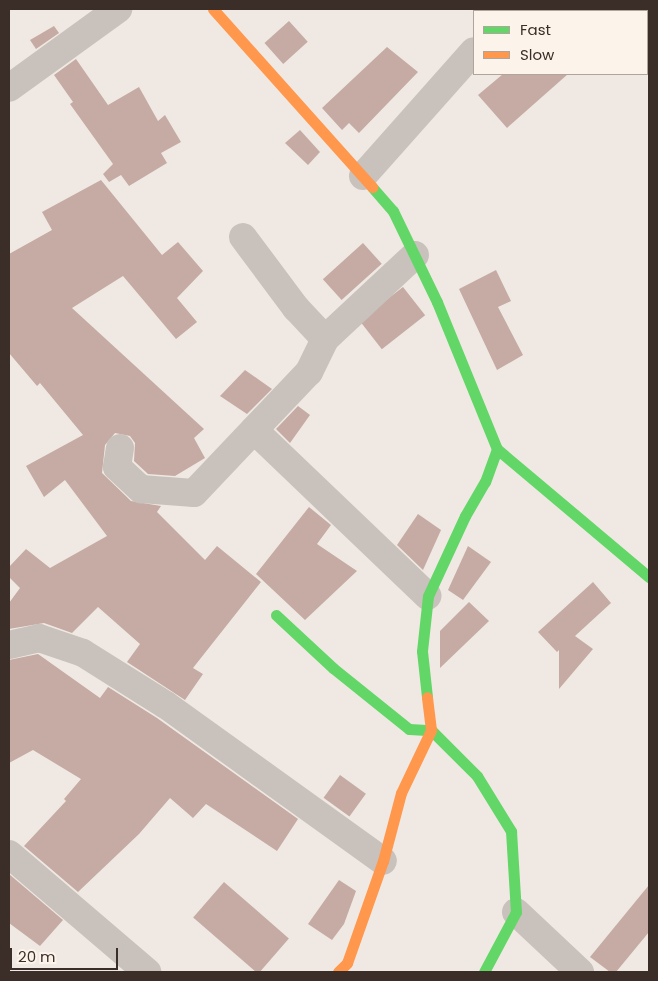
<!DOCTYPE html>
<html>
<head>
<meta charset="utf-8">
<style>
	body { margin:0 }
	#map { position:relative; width:658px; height:981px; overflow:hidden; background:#f0e9e3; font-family:Poppins,sans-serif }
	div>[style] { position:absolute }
	.stream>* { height:11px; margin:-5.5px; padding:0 5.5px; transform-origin:5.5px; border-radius:5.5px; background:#9dc5c3 }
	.building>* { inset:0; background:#c5aba3; transform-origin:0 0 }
	.street>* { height:28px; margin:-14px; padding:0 14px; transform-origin:14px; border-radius:14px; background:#c9c1bc }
	.fast>* { height:11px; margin:-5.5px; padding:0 5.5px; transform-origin:5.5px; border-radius:5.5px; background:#63d668 }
	.slow>* { height:11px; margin:-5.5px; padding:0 5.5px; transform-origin:5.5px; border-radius:5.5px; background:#ff974d }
	span { translate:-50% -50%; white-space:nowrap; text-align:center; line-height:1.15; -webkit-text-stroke:4px #fcf4eb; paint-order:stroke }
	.frame { position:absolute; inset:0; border:10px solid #3b2e29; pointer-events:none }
	.legend { position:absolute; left:473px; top:10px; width:175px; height:65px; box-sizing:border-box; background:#fcf4eb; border:1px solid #afa59d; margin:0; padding:6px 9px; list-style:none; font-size:15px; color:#3b2e29 }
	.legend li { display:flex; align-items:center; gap:10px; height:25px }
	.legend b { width:25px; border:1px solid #afa59d }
	.scale { position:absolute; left:10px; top:948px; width:108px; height:22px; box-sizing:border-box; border:2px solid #3b2e29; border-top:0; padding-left:6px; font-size:15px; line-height:18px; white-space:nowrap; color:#3b2e29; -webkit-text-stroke:4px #fcf4eb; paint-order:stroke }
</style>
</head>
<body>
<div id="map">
	<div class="stream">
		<div style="left:627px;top:9px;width:3px;rotate:45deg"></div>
		<div style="left:647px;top:31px;width:4px;rotate:56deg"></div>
	</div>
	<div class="building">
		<div style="left:289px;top:21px;width:28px;height:33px;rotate:48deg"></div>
		<div style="clip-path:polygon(54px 26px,59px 33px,36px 49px,30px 40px)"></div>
		<div style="clip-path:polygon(387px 47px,418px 72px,359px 133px,349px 123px,342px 130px,322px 108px)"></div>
		<div style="clip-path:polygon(76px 59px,108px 105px,139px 87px,158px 121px,165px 115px,181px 142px,161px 153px,167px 163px,129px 186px,121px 175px,109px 182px,103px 174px,113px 164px,70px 104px,73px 102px,54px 75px)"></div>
		<div style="clip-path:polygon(503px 74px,568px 74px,507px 128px,478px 95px)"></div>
		<div style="clip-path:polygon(300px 130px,320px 152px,308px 165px,285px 143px)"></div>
		<div style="clip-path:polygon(101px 180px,162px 255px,178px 242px,203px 271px,177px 298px,197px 322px,176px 339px,123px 276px,72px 308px,204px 429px,194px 438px,205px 458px,175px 476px,148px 474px,134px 461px,135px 443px,130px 436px,115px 433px,105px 445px,102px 473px,131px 501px,161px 506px,157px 512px,205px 560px,217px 546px,261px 582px,193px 668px,203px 674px,185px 700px,127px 662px,140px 644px,98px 607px,72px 633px,44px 623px,9px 629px,9px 603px,20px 588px,9px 577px,9px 567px,26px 549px,50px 568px,107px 536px,65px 480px,44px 497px,26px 466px,83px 435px,40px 383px,37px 386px,9px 353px,9px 254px,52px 230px,42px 212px)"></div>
		<div style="left:363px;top:243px;width:28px;height:54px;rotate:48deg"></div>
		<div style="clip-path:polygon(496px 270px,511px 301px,498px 307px,523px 355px,497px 370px,459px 289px)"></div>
		<div style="left:403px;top:287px;width:36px;height:55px;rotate:52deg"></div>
		<div style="clip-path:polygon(245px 370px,272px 389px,247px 414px,220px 396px)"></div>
		<div style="clip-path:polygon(298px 406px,310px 415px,290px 443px,276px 429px)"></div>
		<div style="clip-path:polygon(309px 507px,331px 525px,317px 544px,357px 571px,305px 620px,256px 574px)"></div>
		<div style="clip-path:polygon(418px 514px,441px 530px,423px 570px,397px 545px)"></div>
		<div style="clip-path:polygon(468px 546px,491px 562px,463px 600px,448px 590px)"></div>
		<div style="clip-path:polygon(593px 582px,611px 603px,575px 636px,593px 649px,559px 689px,559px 650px,557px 652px,538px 632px)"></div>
		<div style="clip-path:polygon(469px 602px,489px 621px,440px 668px,440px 631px)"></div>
		<div style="clip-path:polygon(38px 654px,100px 698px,108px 687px,157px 718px,298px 819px,277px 851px,206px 804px,193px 818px,170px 798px,139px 834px,78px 892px,24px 846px,66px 801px,64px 799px,81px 779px,33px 750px,9px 763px,9px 660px)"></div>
		<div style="left:340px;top:775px;width:32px;height:28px;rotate:36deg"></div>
		<div style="clip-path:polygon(9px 874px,63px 920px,40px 946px,9px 923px)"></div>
		<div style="clip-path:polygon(339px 880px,356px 891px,344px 924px,332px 940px,308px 924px)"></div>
		<div style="left:224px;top:882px;width:86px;height:47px;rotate:41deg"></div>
		<div style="clip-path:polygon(649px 885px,649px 932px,616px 972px,610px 972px,590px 957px)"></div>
	</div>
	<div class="street">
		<div style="left:510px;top:11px;width:3px;rotate:-45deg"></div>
		<div style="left:9px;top:88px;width:135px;rotate:-35.9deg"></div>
		<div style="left:363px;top:176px;width:167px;rotate:-48.4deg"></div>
		<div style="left:243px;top:237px;width:89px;rotate:53.3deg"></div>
		<div style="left:296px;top:308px;width:42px;rotate:46.9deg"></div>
		<div style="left:254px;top:430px;width:240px;rotate:43.7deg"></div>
		<div style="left:120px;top:448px;width:19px;rotate:99deg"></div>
		<div style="left:117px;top:467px;width:33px;rotate:43deg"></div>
		<div style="left:141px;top:489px;width:53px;rotate:4.3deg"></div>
		<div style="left:194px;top:493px;width:167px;rotate:-46.5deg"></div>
		<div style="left:309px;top:372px;width:37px;rotate:-64deg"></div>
		<div style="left:325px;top:339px;width:123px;rotate:-43deg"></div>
		<div style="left:9px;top:645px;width:31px;rotate:-13deg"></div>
		<div style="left:39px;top:638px;width:46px;rotate:18.8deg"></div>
		<div style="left:83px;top:653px;width:98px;rotate:32.1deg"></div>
		<div style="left:166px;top:705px;width:267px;rotate:35.7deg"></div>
		<div style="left:9px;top:854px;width:182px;rotate:40.5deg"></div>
		<div style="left:516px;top:912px;width:88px;rotate:43.2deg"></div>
	</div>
	<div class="fast">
		<div style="left:372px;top:187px;width:32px;rotate:49deg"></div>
		<div style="left:393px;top:211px;width:101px;rotate:64.2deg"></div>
		<div style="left:437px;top:302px;width:159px;rotate:67.8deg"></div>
		<div style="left:497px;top:449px;width:199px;rotate:40.1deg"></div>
		<div style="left:276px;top:615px;width:78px;rotate:42.9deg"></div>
		<div style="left:333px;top:668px;width:97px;rotate:38.8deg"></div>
		<div style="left:409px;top:729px;width:22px;rotate:3deg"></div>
		<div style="left:431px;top:730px;width:65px;rotate:45deg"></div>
		<div style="left:477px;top:776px;width:65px;rotate:58.3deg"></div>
		<div style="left:511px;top:831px;width:81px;rotate:86.5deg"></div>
		<div style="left:516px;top:912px;width:68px;rotate:118.1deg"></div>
		<div style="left:427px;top:697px;width:46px;rotate:-96.2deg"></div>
		<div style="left:422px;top:651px;width:55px;rotate:-83.8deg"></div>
		<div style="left:428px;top:596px;width:88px;rotate:-65.2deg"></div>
		<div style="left:465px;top:516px;width:39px;rotate:-60deg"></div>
		<div style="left:485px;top:482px;width:35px;rotate:-70deg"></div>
	</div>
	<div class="slow">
		<div style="left:213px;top:9px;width:239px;rotate:48.2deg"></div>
		<div style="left:338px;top:972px;width:13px;rotate:-45deg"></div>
		<div style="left:347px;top:963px;width:108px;rotate:-70.6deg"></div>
		<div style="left:383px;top:861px;width:70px;rotate:-75.2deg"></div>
		<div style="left:401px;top:793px;width:70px;rotate:-64.5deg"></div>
		<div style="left:431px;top:730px;width:33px;rotate:-97deg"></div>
	</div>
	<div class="frame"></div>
	<ul class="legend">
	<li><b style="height:6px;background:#63d668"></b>Fast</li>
	<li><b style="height:6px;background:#ff974d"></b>Slow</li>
	</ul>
	<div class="scale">20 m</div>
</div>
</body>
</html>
